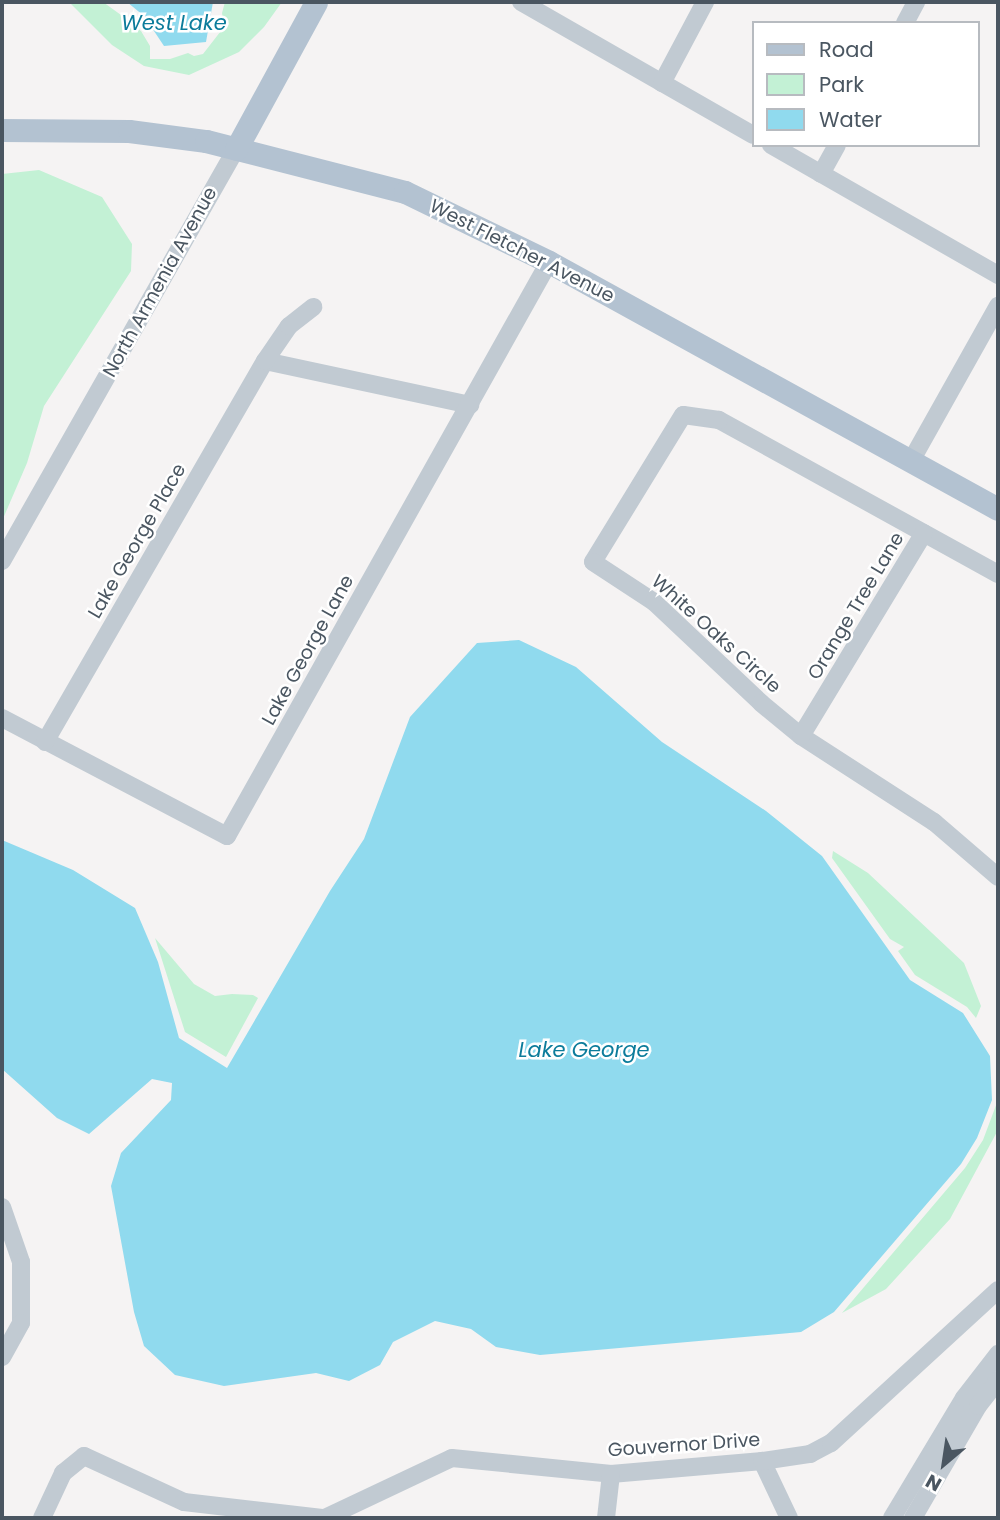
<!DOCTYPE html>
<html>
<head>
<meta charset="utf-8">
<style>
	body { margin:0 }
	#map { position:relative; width:1000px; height:1520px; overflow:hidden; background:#f5f3f3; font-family:Poppins,sans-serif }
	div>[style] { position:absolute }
	.green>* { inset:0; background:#c3f1d5 }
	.water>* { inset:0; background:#90daee }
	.minor>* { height:18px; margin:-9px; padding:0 9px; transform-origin:9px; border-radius:9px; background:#c1cad2 }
	.major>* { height:23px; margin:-11.5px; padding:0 11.5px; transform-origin:11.5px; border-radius:11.5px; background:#b3c2d1 }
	span { translate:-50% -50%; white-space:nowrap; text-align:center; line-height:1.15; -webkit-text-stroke:5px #fff; paint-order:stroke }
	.street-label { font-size:19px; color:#4a5661 }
	.water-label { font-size:21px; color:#0c7c9b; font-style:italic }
	.frame { position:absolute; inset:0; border:4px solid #4a5661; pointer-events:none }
	.legend { position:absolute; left:752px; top:21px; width:228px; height:126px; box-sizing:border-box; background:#fff; border:2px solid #b7bbc0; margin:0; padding:9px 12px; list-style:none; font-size:21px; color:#4a5661 }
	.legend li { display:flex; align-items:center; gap:14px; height:35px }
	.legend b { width:35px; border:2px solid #b7bbc0 }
	.north { position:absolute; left:909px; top:1429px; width:70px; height:70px; -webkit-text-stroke:5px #fff; paint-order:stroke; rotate:209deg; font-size:19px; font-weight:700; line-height:28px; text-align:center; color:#4a5661 }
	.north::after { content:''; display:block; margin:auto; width:24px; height:32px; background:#4a5661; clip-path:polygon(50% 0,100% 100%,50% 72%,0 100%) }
</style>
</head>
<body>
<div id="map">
	<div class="green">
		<div style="clip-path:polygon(69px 2px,103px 2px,121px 15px,127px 15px,129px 22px,141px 31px,150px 46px,150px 59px,170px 59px,188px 53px,194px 56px,203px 54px,224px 27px,222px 13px,225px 2px,282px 2px,264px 27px,239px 52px,189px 75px,144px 66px,112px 45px)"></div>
		<div style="clip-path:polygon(39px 170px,102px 197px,132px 244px,131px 271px,44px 406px,27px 463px,2px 521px,2px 174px)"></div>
		<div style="clip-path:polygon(833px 851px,868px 873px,964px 963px,981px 1006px,976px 1018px,967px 1007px,915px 975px,898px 951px,904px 947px,890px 939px,832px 858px)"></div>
		<div style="clip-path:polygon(155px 938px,194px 984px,215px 996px,232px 994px,253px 995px,258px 998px,226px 1057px,185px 1032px)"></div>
		<div style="clip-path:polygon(998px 1100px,998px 1130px,950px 1219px,886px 1289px,842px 1313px,965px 1168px,983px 1140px)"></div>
	</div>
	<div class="water">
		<div style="clip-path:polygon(127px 2px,213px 2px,206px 42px,164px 46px,144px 16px)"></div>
		<div style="clip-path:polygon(519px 640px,576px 667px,662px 742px,766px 811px,822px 856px,910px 980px,963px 1013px,990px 1056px,992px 1100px,977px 1138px,961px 1164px,834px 1312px,801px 1332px,540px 1355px,496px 1347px,471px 1329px,435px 1321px,393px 1342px,380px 1365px,349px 1381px,316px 1373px,224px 1386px,175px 1375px,144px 1346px,134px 1312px,111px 1186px,121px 1153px,171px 1100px,172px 1083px,152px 1079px,89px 1134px,57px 1118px,2px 1069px,2px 840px,73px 870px,135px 908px,158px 962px,179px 1038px,227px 1068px,330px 891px,364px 839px,410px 717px,477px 643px)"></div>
	</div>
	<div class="minor">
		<div style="left:521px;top:2px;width:267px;rotate:29.8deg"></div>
		<div style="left:905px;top:23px;width:24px;rotate:-62deg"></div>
		<div style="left:662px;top:83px;width:92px;rotate:-62deg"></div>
		<div style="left:771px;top:145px;width:262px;rotate:29.8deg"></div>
		<div style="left:821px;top:174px;width:33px;rotate:-61deg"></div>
		<div style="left:265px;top:361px;width:210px;rotate:12.1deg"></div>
		<div style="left:911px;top:461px;width:178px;rotate:-60.7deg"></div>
		<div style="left:2px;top:561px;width:474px;rotate:-60.4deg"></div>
		<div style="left:998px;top:574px;width:319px;rotate:-151.1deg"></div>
		<div style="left:719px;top:420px;width:36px;rotate:-172deg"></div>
		<div style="left:683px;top:415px;width:172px;rotate:121.5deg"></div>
		<div style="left:593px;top:562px;width:73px;rotate:33.3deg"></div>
		<div style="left:654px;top:602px;width:147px;rotate:43.3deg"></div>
		<div style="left:761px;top:703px;width:52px;rotate:39.5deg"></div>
		<div style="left:801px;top:736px;width:158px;rotate:32.9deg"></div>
		<div style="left:934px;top:822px;width:84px;rotate:40.7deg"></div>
		<div style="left:2px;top:718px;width:254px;rotate:27.7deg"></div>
		<div style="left:227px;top:836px;width:658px;rotate:-60.71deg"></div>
		<div style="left:801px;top:736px;width:237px;rotate:-58.8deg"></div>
		<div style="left:45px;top:742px;width:440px;rotate:-60deg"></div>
		<div style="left:265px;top:361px;width:42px;rotate:-55.6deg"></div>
		<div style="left:289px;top:326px;width:31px;rotate:-38deg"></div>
		<div style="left:2px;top:1207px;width:58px;rotate:70.9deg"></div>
		<div style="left:21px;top:1262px;width:61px;rotate:90deg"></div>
		<div style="left:21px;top:1323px;width:39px;rotate:119deg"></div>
		<div style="left:762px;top:1461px;width:63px;rotate:64.7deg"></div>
		<div style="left:42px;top:1518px;width:50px;rotate:-65deg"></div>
		<div style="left:63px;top:1473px;width:27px;rotate:-39deg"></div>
		<div style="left:84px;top:1456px;width:110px;rotate:24.7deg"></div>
		<div style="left:184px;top:1502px;width:139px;rotate:6.6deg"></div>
		<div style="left:325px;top:1518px;width:140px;rotate:-25.3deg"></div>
		<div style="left:452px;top:1458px;width:160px;rotate:5.7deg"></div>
		<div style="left:611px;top:1474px;width:152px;rotate:-4.9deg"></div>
		<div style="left:762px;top:1461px;width:49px;rotate:-8.3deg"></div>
		<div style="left:810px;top:1454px;width:24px;rotate:-28deg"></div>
		<div style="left:831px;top:1443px;width:226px;rotate:-42.5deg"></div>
		<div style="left:606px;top:1518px;width:44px;rotate:-83.5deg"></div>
		<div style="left:892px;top:1518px;width:140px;rotate:-59deg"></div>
		<div style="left:964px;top:1398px;width:56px;rotate:-52.3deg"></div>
		<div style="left:913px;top:1518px;width:129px;rotate:-59.9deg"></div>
		<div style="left:978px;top:1406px;width:33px;rotate:-52deg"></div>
	</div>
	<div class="major">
		<div style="left:2px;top:130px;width:127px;rotate:0.5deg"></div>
		<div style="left:129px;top:131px;width:78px;rotate:7.4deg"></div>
		<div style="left:206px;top:141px;width:205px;rotate:14.4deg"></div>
		<div style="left:405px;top:192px;width:160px;rotate:25.9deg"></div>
		<div style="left:549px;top:262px;width:512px;rotate:28.82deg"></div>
		<div style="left:236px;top:149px;width:167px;rotate:-61.4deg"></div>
	</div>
	<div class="street-label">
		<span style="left:522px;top:251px;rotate:27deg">West Fletcher Avenue</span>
		<span style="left:160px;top:282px;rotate:-61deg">North Armenia Avenue</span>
		<span style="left:137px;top:541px;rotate:-60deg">Lake George Place</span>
		<span style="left:856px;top:606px;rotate:-59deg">Orange Tree Lane</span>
		<span style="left:716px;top:634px;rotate:42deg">White Oaks Circle</span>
		<span style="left:308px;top:650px;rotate:-61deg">Lake George Lane</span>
		<span style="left:684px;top:1445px;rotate:-4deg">Gouvernor Drive</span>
	</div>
	<div class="water-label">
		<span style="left:174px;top:23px">West Lake</span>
		<span style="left:584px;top:1050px">Lake George</span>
	</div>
	<div class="frame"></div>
	<ul class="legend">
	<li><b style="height:9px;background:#b3c2d1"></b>Road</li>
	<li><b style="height:19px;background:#c3f1d5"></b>Park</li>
	<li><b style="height:19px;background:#90daee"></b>Water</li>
	</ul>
	<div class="north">N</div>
</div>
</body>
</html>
